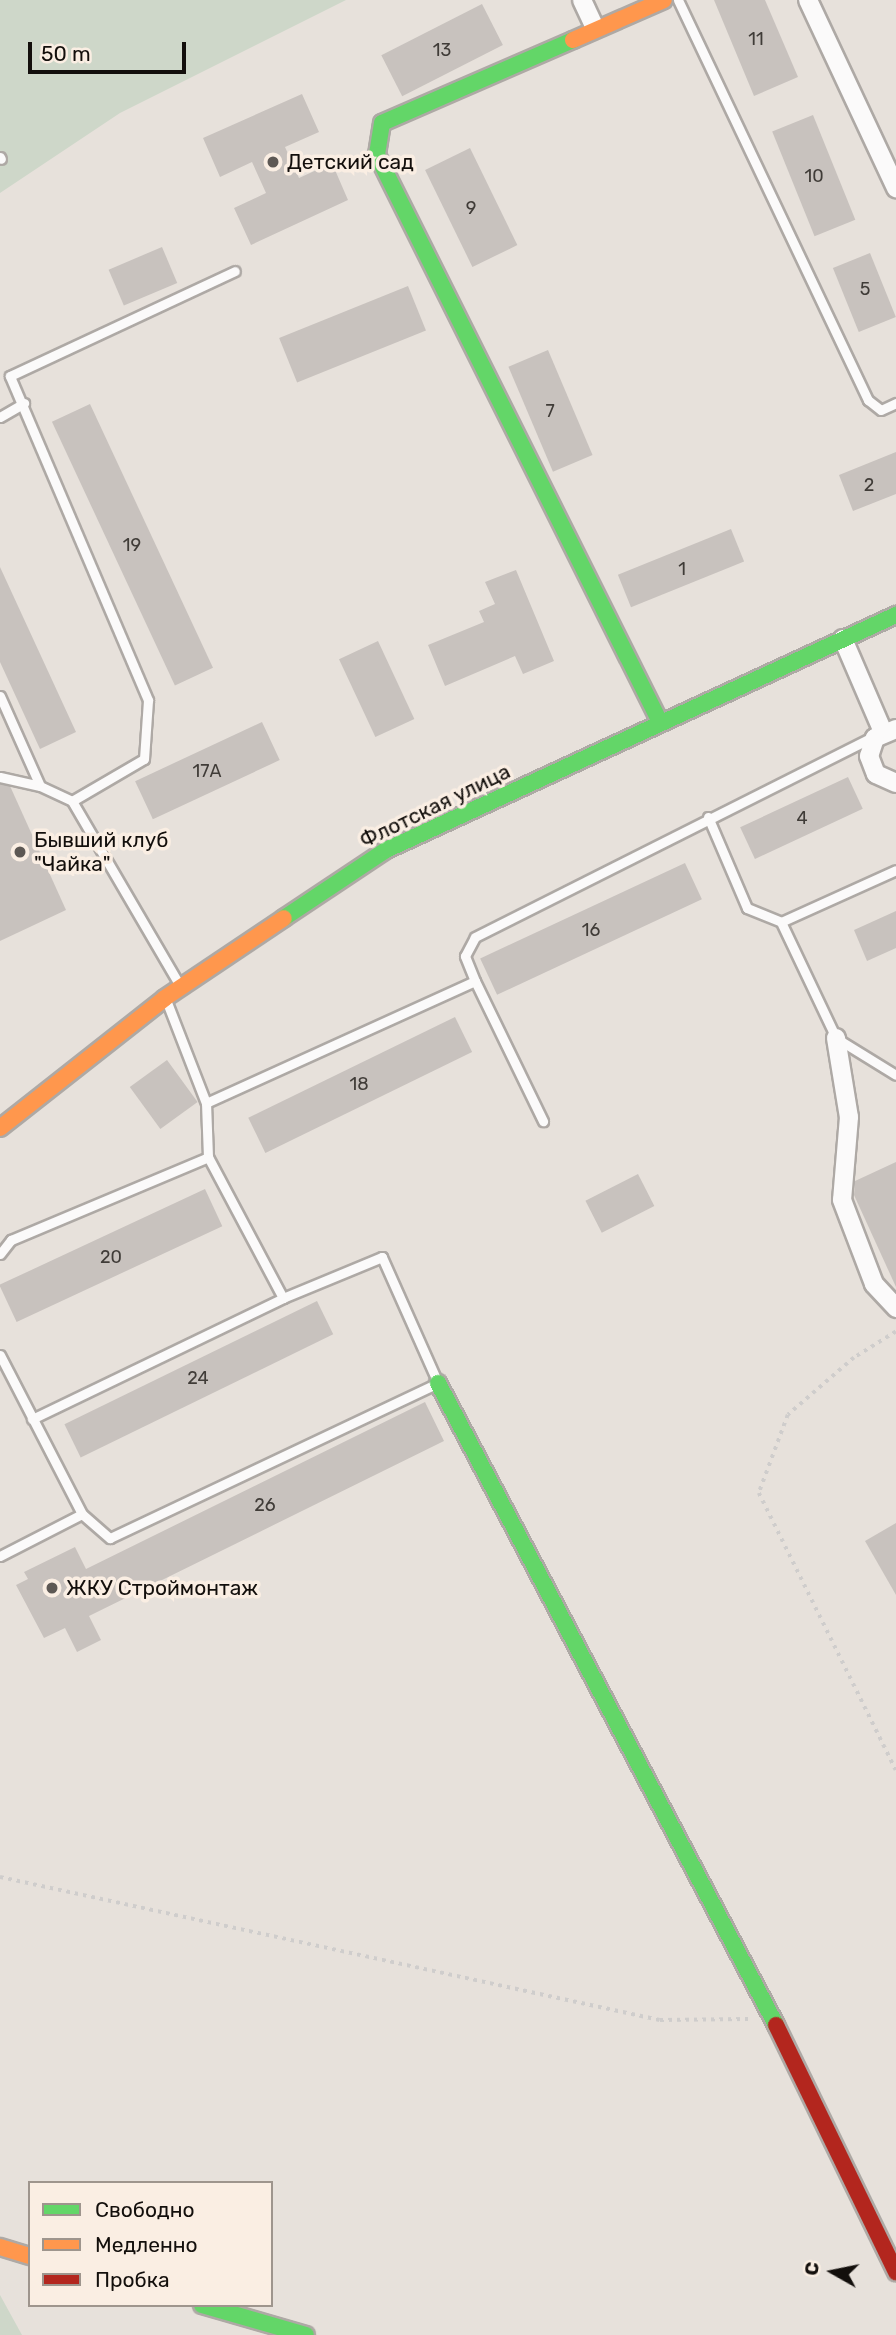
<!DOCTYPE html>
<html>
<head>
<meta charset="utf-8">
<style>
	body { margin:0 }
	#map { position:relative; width:896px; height:2335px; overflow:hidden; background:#e7e1db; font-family:Rubik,sans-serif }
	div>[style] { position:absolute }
	.green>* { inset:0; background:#ced7c9 }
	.building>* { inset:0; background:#c8c2be; transform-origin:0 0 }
	.path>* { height:3.5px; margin-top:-1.75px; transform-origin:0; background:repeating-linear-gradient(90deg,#cfcdcc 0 3.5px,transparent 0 8.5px) }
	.roads { filter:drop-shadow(2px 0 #aea9a5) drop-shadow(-2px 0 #aea9a5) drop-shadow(0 2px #aea9a5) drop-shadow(0 -2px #aea9a5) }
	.lane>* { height:9px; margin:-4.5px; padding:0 4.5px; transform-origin:4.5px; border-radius:4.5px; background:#fbfafa }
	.street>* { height:18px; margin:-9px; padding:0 9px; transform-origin:9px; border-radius:9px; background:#fbfafa }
	.fast>* { height:16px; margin:-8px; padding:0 8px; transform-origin:8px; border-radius:8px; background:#63d668 }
	.slow>* { height:16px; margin:-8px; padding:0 8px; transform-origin:8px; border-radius:8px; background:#ff974d }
	.jam>* { height:16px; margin:-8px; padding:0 8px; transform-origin:8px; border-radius:8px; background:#b3261e }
	.dots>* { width:19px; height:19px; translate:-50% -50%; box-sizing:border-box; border:4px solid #faeee3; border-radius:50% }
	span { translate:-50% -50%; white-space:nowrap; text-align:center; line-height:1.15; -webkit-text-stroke:7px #faeee3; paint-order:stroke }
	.number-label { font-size:18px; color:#403c38 }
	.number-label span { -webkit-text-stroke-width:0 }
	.poi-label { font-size:21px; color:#130f0c }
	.left { translate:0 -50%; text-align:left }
	.street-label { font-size:21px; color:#130f0c }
	.legend { position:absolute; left:28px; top:2181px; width:245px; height:126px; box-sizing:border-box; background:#faeee3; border:2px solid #9e958d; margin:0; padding:9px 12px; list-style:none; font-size:21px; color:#130f0c }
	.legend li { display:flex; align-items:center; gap:14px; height:35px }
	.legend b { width:35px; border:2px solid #9e958d }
	.north { position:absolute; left:798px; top:2237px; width:70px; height:70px; -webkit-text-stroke:5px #faeee3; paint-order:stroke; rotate:279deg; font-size:19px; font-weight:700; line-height:28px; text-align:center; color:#130f0c }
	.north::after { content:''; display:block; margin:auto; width:24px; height:32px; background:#130f0c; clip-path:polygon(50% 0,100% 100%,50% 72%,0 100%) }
	.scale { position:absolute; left:28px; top:42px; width:158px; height:32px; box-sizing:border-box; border:4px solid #130f0c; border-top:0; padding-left:9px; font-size:21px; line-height:24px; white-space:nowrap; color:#130f0c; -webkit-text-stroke:5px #faeee3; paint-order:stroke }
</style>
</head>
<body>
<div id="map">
	<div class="green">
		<div style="clip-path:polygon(0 0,346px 0,120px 113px,0 193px)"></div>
		<div style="clip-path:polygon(0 2295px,22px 2335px,0 2335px)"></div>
	</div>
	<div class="building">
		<div style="clip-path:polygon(714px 0,765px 0,798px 77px,754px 96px)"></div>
		<div style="left:482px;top:4px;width:46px;height:113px;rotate:63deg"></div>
		<div style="clip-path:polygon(302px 94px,319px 132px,285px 147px,299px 178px,332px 163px,348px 200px,251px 245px,234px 208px,266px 193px,252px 162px,220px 177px,203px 138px)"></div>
		<div style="left:813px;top:115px;width:113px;height:44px;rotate:68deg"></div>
		<div style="left:470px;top:148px;width:108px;height:50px;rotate:64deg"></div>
		<div style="left:162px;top:247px;width:39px;height:58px;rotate:67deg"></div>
		<div style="left:870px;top:253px;width:69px;height:40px;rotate:68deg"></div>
		<div style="left:408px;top:286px;width:48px;height:139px;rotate:68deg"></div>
		<div style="left:548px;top:350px;width:114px;height:43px;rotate:67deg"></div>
		<div style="left:90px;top:404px;width:291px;height:42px;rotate:65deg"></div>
		<div style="clip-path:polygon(896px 452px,896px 494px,853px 511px,839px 475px)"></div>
		<div style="left:731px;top:529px;width:35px;height:122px;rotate:68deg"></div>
		<div style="clip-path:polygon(0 567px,76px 732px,40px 749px,0 662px)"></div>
		<div style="clip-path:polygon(516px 570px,554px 661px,523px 674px,515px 656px,445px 686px,428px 645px,484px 622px,479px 611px,495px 604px,485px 582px)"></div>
		<div style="left:378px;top:641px;width:86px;height:43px;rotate:65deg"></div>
		<div style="left:262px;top:722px;width:42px;height:140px;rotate:65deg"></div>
		<div style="left:848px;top:777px;width:35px;height:119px;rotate:65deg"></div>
		<div style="clip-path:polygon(0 784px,10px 786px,66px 910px,0 941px)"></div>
		<div style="left:685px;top:863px;width:40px;height:226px;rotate:65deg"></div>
		<div style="clip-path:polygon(896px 911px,896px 948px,867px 961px,854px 930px)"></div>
		<div style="left:455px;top:1017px;width:39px;height:230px;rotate:64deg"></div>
		<div style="left:167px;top:1060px;width:52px;height:46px;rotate:54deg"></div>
		<div style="clip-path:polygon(896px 1162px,896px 1287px,854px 1195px,855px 1181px)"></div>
		<div style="left:638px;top:1174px;width:36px;height:59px;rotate:63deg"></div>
		<div style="left:205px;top:1189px;width:41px;height:227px;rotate:65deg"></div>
		<div style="left:317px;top:1301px;width:37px;height:281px;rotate:64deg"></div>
		<div style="clip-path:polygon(425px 1402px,444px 1441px,89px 1616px,101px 1640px,77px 1652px,65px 1628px,44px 1638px,16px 1585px,28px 1579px,24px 1572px,75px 1547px,86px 1569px)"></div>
		<div style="clip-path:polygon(896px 1523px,896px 1595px,865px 1541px)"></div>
	</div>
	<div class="path">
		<div style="left:896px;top:1332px;width:49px;rotate:148.2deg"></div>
		<div style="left:854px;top:1358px;width:87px;rotate:139.2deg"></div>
		<div style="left:788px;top:1415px;width:83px;rotate:110.4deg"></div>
		<div style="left:759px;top:1493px;width:309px;rotate:63.7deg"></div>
		<div style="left:0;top:1877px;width:675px;rotate:12.23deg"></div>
		<div style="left:660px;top:2020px;width:88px;rotate:-0.7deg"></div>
	</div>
	<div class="roads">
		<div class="lane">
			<div style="left:678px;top:0;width:443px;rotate:64.6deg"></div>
			<div style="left:868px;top:400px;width:16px;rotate:38deg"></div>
			<div style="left:881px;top:410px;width:17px;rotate:-25deg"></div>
			<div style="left:0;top:157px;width:2px;rotate:63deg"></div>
			<div style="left:0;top:417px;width:28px;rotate:-30deg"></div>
			<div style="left:0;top:696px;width:98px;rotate:66deg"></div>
			<div style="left:0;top:777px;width:41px;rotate:12.7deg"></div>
			<div style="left:40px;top:786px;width:35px;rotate:25deg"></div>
			<div style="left:72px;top:801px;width:212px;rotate:59.7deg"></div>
			<div style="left:72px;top:801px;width:83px;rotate:-30.3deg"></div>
			<div style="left:144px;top:759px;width:59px;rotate:-86.1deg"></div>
			<div style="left:148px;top:700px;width:352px;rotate:-113.1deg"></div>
			<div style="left:10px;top:376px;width:248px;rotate:-25deg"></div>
			<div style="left:708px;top:817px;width:99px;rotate:66.8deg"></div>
			<div style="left:747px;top:908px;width:37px;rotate:22deg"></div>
			<div style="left:781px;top:922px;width:128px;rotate:64.6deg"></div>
			<div style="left:836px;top:1038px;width:70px;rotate:31.7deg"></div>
			<div style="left:781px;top:922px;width:126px;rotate:-24.3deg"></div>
			<div style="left:475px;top:981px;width:27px;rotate:-112deg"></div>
			<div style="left:465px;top:956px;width:21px;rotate:-62deg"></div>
			<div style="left:475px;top:937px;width:447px;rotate:-26.7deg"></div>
			<div style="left:206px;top:1103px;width:295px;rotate:-24.4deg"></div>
			<div style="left:475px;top:981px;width:156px;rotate:64.1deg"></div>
			<div style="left:0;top:1254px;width:18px;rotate:-52deg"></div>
			<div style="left:11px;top:1240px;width:214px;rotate:-22.8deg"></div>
			<div style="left:0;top:1355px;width:179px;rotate:62.7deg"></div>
			<div style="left:82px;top:1514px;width:37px;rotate:41deg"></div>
			<div style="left:110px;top:1538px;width:363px;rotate:-25.3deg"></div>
			<div style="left:438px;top:1383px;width:138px;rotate:-114deg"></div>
			<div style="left:382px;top:1257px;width:107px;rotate:157.5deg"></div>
			<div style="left:283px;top:1298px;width:160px;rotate:-118deg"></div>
			<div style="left:208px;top:1157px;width:54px;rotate:-92.1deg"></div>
			<div style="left:206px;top:1103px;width:110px;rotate:-111.2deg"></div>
			<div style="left:32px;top:1419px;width:279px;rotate:-25.7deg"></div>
			<div style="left:0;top:1556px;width:92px;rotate:-27.1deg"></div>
		</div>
		<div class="street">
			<div style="left:582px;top:0;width:31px;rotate:65deg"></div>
			<div style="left:808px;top:0;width:208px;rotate:64.9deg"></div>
			<div style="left:843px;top:639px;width:101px;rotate:66.7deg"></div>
			<div style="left:896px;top:729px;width:23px;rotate:157deg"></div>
			<div style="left:875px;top:738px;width:19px;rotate:108deg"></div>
			<div style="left:869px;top:756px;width:19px;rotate:69deg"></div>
			<div style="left:876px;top:774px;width:22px;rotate:24deg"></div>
			<div style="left:836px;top:1038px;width:80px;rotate:80.7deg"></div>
			<div style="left:849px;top:1117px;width:83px;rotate:94.8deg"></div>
			<div style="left:842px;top:1200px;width:90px;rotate:69.1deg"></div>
			<div style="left:874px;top:1284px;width:33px;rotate:47deg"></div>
		</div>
		<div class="fast">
			<div style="left:573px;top:40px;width:208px;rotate:156.5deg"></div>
			<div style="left:382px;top:123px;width:32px;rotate:99deg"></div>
			<div style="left:377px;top:155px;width:634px;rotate:63.48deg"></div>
			<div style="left:284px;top:918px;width:123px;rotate:-33.7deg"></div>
			<div style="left:386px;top:850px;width:562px;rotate:-24.74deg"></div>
			<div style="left:438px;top:1383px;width:726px;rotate:62.23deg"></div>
			<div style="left:202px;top:2305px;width:108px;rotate:16.1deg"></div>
		</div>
		<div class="slow">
			<div style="left:573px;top:40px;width:99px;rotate:-23.7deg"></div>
			<div style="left:0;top:1128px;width:210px;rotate:-38.2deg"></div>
			<div style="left:165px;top:998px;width:143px;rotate:-33.9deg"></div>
			<div style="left:0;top:2247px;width:31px;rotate:17deg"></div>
		</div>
		<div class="jam">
			<div style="left:776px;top:2025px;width:275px;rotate:64.1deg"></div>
		</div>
	</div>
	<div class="dots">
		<div style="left:273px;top:162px;background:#5d5854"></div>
		<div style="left:20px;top:852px;background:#5d5854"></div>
		<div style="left:52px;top:1588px;background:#5d5854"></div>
	</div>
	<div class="number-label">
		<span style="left:756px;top:39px">11</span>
		<span style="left:442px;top:50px">13</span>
		<span style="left:814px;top:176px">10</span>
		<span style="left:471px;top:208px">9</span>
		<span style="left:865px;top:289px">5</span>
		<span style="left:550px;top:411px">7</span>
		<span style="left:869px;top:485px">2</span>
		<span style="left:132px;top:545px">19</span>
		<span style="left:682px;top:569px">1</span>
		<span style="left:207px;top:771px">17А</span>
		<span style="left:802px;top:818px">4</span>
		<span style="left:591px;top:930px">16</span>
		<span style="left:359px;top:1084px">18</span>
		<span style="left:111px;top:1257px">20</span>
		<span style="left:198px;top:1378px">24</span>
		<span style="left:265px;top:1505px">26</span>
	</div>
	<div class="poi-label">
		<span class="left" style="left:287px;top:162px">Детский сад</span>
		<span class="left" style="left:34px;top:852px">Бывший клуб<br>"Чайка"</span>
		<span class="left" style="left:66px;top:1588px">ЖКУ Строймонтаж</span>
	</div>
	<div class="street-label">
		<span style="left:435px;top:806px;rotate:-26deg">Флотская улица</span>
	</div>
	<ul class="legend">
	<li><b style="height:9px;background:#63d668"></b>Свободно</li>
	<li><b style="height:9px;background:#ff974d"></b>Медленно</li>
	<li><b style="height:9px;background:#b3261e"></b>Пробка</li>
	</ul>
	<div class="north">С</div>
	<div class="scale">50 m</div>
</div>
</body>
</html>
